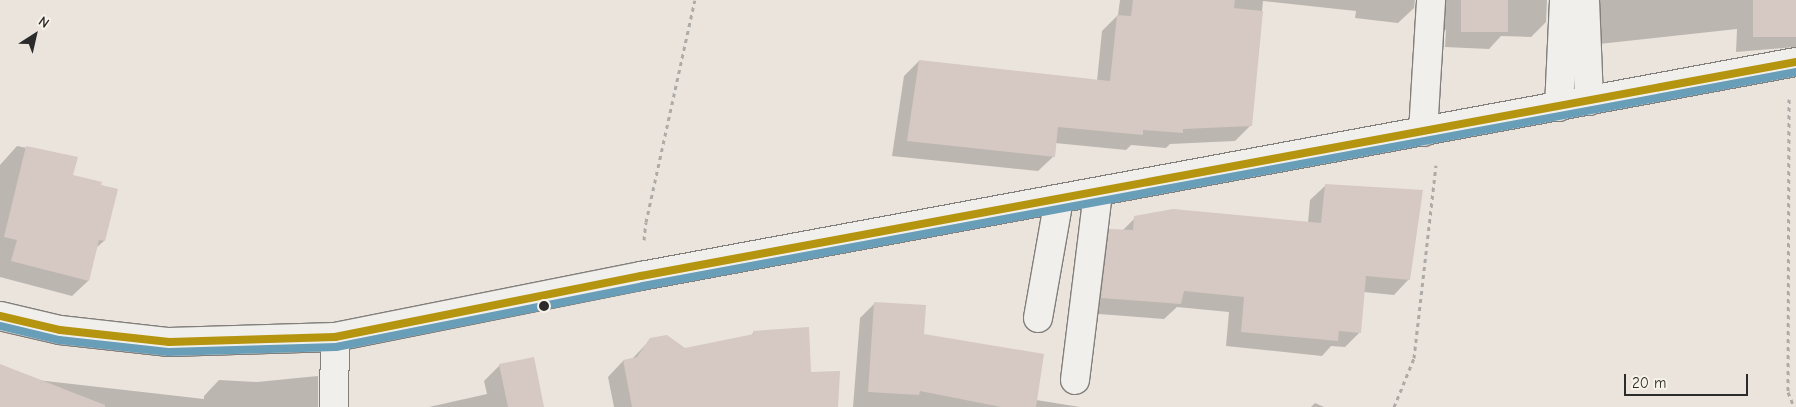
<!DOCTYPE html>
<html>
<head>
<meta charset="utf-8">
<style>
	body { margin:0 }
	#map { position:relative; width:1796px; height:407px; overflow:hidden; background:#ebe4dd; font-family:"Comic Neue",sans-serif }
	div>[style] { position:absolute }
	.shadow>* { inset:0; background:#0003 }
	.building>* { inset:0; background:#d6c8c2; transform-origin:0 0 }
	.path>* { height:3px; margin-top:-1.5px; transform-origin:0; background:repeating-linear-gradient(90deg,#adaba8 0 4px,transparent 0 8px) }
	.roads { filter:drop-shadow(1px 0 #817e7b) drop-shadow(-1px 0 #817e7b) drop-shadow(0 1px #817e7b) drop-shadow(0 -1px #817e7b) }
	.minor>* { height:28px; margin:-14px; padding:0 14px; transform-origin:14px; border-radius:14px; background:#f1efeb }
	.bus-1>* { height:8px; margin:-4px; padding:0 4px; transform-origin:4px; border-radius:4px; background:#b5940f }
	.bus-2>* { height:8px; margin:-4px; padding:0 4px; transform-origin:4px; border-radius:4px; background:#699eb8 }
	.dots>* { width:14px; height:14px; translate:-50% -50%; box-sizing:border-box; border:2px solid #f7f3e8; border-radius:50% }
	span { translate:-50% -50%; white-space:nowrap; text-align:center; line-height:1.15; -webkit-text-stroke:4.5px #f7f3e8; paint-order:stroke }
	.north { position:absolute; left:10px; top:10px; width:50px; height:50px; -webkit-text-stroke:4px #f7f3e8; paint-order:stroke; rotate:35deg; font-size:14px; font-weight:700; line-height:20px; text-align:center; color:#2b2b2b }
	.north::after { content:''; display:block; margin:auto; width:18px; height:22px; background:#2b2b2b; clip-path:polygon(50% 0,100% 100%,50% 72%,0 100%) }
	.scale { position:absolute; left:1624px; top:374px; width:124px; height:22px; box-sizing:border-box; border:2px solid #2b2b2b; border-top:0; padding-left:6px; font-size:15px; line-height:18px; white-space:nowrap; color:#2b2b2b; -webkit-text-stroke:4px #f7f3e8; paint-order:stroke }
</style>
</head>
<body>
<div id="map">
	<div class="shadow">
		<div style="clip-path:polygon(1120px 0,1415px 0,1414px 8px,1398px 23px,1355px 18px,1356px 11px,1263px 1px,1251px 125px,1235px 141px,1170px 144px,1166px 148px,1131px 145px,1126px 150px,1055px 143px,1054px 156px,1038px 171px,892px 156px,904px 76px,919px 61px,1097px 81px,1102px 31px,1118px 15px)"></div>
		<div style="clip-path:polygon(1418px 0,1547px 0,1546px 22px,1531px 37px,1501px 36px,1489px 49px,1445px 47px,1446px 30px,1431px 28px)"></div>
		<div style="clip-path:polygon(1571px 0,1796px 0,1796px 47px,1736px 52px,1737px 29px,1590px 45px)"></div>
		<div style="clip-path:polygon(17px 146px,76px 158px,72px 176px,116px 190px,104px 241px,96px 248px,88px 281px,72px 296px,0 277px,0 165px)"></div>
		<div style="clip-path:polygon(1326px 185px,1409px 279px,1394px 295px,1364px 292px,1360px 332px,1345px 347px,1331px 346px,1322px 356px,1226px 346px,1229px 312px,1177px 307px,1164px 319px,1086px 313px,1094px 245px,1110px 230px,1122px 231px,1135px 218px,1308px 223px,1310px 200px)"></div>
		<div style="clip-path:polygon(875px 303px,922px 335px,1036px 400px,1080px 407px,853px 407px,860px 318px)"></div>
		<div style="clip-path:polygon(754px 332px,810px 373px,837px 407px,614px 407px,608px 377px,623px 361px,632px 359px,651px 339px,685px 349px,751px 336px)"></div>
		<div style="clip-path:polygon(0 365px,37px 380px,204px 399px,204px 396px,219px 380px,257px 382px,318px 376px,318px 407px,0 407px)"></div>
		<div style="clip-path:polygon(500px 365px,543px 407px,429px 407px,487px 394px,484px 381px)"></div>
		<div style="clip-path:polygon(1315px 403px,1324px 407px,1311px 407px)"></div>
	</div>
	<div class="building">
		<div style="clip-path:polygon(1133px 0,1235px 0,1234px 8px,1263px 11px,1252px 126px,1183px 129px,1183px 133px,1143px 130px,1143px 135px,1058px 127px,1055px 157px,907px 141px,919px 60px,1110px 81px,1117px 15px,1131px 16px)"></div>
		<div style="left:1461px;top:0;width:47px;height:32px"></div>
		<div style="left:1753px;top:0;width:43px;height:37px"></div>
		<div style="clip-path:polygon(26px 146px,78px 157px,73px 175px,102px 182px,101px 185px,118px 189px,105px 241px,99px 240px,89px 281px,11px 261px,17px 240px,4px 237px)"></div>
		<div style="clip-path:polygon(1325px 184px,1423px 190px,1410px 280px,1366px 276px,1361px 333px,1339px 331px,1338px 341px,1241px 332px,1244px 297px,1184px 291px,1181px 304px,1101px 298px,1109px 229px,1133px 230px,1134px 216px,1173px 209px,1321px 223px)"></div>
		<div style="clip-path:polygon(874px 302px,926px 305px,924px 334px,1044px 354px,1036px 407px,1001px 407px,920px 391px,919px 395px,868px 392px)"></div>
		<div style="clip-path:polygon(809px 327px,811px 372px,840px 371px,838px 407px,632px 407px,623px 360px,637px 357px,650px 338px,667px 335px,685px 348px,754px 334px,753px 331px)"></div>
		<div style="clip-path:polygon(534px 357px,544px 407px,508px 407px,499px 364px)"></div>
		<div style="clip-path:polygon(0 364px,105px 405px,105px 407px,0 407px)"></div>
	</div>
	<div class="path">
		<div style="left:1789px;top:99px;width:293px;rotate:90.2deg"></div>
		<div style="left:1788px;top:392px;width:16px;rotate:68deg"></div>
		<div style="left:644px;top:240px;width:18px;rotate:-84deg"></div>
		<div style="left:646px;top:222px;width:227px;rotate:-77.6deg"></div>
		<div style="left:1394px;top:407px;width:53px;rotate:-67.8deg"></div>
		<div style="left:1414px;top:358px;width:194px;rotate:-83.5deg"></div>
	</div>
	<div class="roads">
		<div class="minor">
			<div style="left:1585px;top:0;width:101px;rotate:87.7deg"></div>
			<div style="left:1559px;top:107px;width:107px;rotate:-87.3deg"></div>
			<div style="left:1423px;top:132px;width:132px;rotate:-86.5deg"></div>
			<div style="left:0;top:316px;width:62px;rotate:13.1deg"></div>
			<div style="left:60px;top:330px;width:110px;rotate:6.3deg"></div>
			<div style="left:169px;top:342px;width:166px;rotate:-1.7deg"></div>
			<div style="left:335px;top:337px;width:312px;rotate:-11.3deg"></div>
			<div style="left:641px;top:276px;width:1175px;rotate:-10.5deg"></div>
			<div style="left:1038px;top:318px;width:121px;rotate:-80deg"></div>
			<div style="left:1075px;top:380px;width:189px;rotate:-83deg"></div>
			<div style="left:334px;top:407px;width:70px;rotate:-89.2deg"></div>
		</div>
	</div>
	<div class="bus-1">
		<div style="left:0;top:316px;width:62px;rotate:13.1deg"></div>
		<div style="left:60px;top:330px;width:110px;rotate:6.3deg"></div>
		<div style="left:169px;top:342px;width:166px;rotate:-1.7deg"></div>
		<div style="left:335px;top:337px;width:312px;rotate:-11.3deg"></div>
		<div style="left:641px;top:276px;width:1175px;rotate:-10.5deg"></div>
	</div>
	<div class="bus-2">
		<div style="left:0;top:326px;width:61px;rotate:13.3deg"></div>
		<div style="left:59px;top:340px;width:110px;rotate:6.3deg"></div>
		<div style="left:168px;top:352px;width:168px;rotate:-1.7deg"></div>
		<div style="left:336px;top:347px;width:313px;rotate:-11.2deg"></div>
		<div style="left:643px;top:286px;width:1173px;rotate:-10.51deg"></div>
	</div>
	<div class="dots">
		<div style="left:544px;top:306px;background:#2b2b2b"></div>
	</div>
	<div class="north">N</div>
	<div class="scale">20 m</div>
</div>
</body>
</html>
